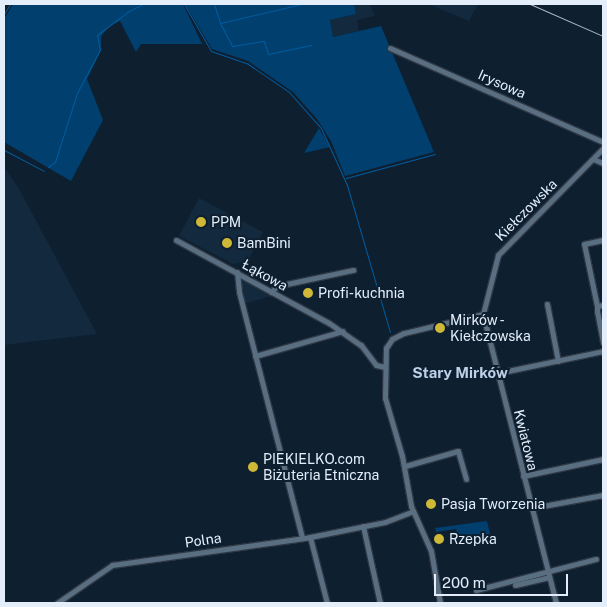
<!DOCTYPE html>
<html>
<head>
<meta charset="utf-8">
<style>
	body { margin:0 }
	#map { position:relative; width:607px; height:607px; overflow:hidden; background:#0e1f30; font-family:"Public Sans",sans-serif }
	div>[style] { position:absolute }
	.built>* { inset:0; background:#12293e }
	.green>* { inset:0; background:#013f6e }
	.stream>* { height:1px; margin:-0.5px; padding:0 0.5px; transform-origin:0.5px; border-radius:0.5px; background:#005d9f }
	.roads { filter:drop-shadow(1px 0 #2d3744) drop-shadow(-1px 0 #2d3744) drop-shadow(0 1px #2d3744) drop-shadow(0 -1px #2d3744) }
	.minor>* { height:5px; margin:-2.5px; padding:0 2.5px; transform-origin:2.5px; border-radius:2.5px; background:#5a6e82 }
	.rail>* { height:1px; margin:-0.5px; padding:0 0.5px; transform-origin:0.5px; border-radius:0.5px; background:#b1bdca }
	.dots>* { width:14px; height:14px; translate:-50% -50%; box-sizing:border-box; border:2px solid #0e1f30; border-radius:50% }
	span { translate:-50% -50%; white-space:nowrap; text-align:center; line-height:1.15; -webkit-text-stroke:4px #0e1f30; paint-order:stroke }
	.street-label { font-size:14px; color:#e3eefa }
	.poi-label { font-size:14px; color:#e3eefa }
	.left { translate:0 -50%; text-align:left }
	.neighbourhood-label { font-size:15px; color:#bbd1e7; font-weight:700 }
	.frame { position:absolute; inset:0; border:5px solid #e3eefa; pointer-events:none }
	.scale { position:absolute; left:434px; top:574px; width:134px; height:22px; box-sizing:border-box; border:2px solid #e3eefa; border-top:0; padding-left:6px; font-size:15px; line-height:18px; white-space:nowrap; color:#e3eefa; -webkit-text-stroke:4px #0e1f30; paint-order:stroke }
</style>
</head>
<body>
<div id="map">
	<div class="built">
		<div style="clip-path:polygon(354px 4px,370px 4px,375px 16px,357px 20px,359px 31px,333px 37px,329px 20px,356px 14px)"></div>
		<div style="clip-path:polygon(428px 4px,478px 4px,469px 21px)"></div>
		<div style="clip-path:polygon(4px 167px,18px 187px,97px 334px,4px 345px)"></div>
		<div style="clip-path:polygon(199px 198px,263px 232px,248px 261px,233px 264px,179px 236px)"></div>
		<div style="clip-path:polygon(237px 277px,272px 296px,243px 304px)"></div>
	</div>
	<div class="green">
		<div style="clip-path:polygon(13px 4px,183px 4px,202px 44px,141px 44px,136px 52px,120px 21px,108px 27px,101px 37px,101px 50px,87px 79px,103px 120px,71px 181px,4px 142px,4px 19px)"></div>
		<div style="clip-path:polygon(185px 4px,354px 4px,356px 14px,330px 20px,333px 37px,381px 26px,434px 152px,345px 176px,331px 141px,317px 119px,293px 92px,248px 61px,212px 49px)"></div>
		<div style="clip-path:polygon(319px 128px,330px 147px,304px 153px)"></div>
		<div style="clip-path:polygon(487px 521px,491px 538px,458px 543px,456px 529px,436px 532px,435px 528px)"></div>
	</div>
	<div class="stream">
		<div style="left:184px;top:4px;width:54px;rotate:60.1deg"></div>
		<div style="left:211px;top:51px;width:39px;rotate:19deg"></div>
		<div style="left:248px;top:64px;width:50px;rotate:34.3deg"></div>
		<div style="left:289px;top:92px;width:48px;rotate:48.4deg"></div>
		<div style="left:321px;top:128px;width:63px;rotate:65.5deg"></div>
		<div style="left:347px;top:185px;width:153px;rotate:73.7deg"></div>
		<div style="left:214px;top:4px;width:20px;rotate:72deg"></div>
		<div style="left:220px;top:23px;width:84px;rotate:-13deg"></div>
		<div style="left:4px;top:14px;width:12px;rotate:-59deg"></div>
		<div style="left:220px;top:23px;width:26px;rotate:62deg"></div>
		<div style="left:232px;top:46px;width:32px;rotate:-9deg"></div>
		<div style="left:264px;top:41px;width:14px;rotate:73deg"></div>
		<div style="left:268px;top:54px;width:44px;rotate:-11.8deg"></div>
		<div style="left:4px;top:150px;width:45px;rotate:27.7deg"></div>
		<div style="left:48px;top:167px;width:9px;rotate:-36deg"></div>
		<div style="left:55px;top:162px;width:72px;rotate:-72.3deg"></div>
		<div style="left:77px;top:93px;width:49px;rotate:-61.9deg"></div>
		<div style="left:100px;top:50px;width:15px;rotate:-101deg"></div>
		<div style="left:97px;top:35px;width:38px;rotate:-37deg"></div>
		<div style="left:127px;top:12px;width:18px;rotate:-27deg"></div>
		<div style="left:346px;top:178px;width:92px;rotate:-15.1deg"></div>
	</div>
	<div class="roads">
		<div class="minor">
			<div style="left:390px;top:48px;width:233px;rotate:23.8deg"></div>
			<div style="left:593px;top:159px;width:11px;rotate:22deg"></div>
			<div style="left:176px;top:240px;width:174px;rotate:28.5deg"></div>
			<div style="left:329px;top:323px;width:39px;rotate:35deg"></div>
			<div style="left:361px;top:345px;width:25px;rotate:53deg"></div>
			<div style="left:376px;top:365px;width:9px;rotate:13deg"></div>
			<div style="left:237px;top:272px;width:20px;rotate:84deg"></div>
			<div style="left:239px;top:292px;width:253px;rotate:75.6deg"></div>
			<div style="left:271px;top:292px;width:8px;rotate:-45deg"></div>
			<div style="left:277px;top:286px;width:78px;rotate:-11.9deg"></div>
			<div style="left:547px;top:304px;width:58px;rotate:79.1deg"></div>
			<div style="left:603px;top:305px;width:6px;rotate:171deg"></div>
			<div style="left:597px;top:306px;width:5px;rotate:90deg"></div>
			<div style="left:597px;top:311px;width:32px;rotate:79deg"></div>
			<div style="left:597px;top:306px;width:63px;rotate:-101.8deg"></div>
			<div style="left:584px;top:244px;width:19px;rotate:-12deg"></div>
			<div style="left:255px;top:356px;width:91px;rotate:-15.9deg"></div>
			<div style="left:498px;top:373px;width:107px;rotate:-11.8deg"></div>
			<div style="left:405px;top:466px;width:55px;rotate:-15.8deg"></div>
			<div style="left:458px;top:451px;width:29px;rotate:74deg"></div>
			<div style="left:523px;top:476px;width:82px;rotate:-12deg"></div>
			<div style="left:532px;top:508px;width:72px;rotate:-10.4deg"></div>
			<div style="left:363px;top:526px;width:79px;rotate:77.6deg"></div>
			<div style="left:310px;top:537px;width:68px;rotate:75.6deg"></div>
			<div style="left:515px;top:585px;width:35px;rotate:-13deg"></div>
			<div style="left:476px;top:590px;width:124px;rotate:-14.5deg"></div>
			<div style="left:57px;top:603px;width:67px;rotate:-34.6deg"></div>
			<div style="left:112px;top:565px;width:200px;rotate:-8deg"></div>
			<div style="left:310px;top:537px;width:76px;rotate:-11.3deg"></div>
			<div style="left:385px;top:522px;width:30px;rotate:-21deg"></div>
			<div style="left:440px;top:603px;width:53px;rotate:-99.8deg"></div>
			<div style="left:431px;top:551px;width:49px;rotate:-114deg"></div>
			<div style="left:411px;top:506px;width:51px;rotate:-100.2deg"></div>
			<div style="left:402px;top:456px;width:60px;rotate:-106.3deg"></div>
			<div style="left:385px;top:398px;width:50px;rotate:-88.9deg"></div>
			<div style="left:386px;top:348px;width:11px;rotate:-56deg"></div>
			<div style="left:392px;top:339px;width:13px;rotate:-27deg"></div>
			<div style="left:404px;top:333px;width:81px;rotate:-13.5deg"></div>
			<div style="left:556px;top:603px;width:298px;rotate:-104.2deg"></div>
			<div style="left:483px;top:314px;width:61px;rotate:-75.7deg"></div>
			<div style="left:498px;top:255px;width:150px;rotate:-45.5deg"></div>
		</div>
	</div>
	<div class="rail">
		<div style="left:530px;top:4px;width:80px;rotate:23.7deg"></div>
	</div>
	<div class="dots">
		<div style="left:201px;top:222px;background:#cfb837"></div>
		<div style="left:227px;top:243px;background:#cfb837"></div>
		<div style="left:308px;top:293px;background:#cfb837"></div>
		<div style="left:440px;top:328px;background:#cfb837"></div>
		<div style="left:253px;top:467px;background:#cfb837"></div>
		<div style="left:431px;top:504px;background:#cfb837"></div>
		<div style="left:439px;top:539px;background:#cfb837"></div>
	</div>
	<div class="street-label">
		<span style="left:502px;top:84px;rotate:24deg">Irysowa</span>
		<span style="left:526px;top:210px;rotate:-45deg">Kiełczowska</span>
		<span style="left:265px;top:275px;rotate:29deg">Łąkowa</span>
		<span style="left:526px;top:440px;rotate:76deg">Kwiatowa</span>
		<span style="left:203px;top:540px;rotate:-8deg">Polna</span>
	</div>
	<div class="poi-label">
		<span class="left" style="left:211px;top:222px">PPM</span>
		<span class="left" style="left:237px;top:243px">BamBini</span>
		<span class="left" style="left:318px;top:293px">Profi-kuchnia</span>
		<span class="left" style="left:450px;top:328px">Mirków -<br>Kiełczowska</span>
		<span class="left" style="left:263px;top:467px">PIEKIELKO.com<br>Biżuteria Etniczna</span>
		<span class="left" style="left:441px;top:504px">Pasja Tworzenia</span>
		<span class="left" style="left:449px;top:539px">Rzepka</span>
	</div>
	<div class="neighbourhood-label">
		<span style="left:460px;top:373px">Stary Mirków</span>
	</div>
	<div class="frame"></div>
	<div class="scale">200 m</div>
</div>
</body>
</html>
